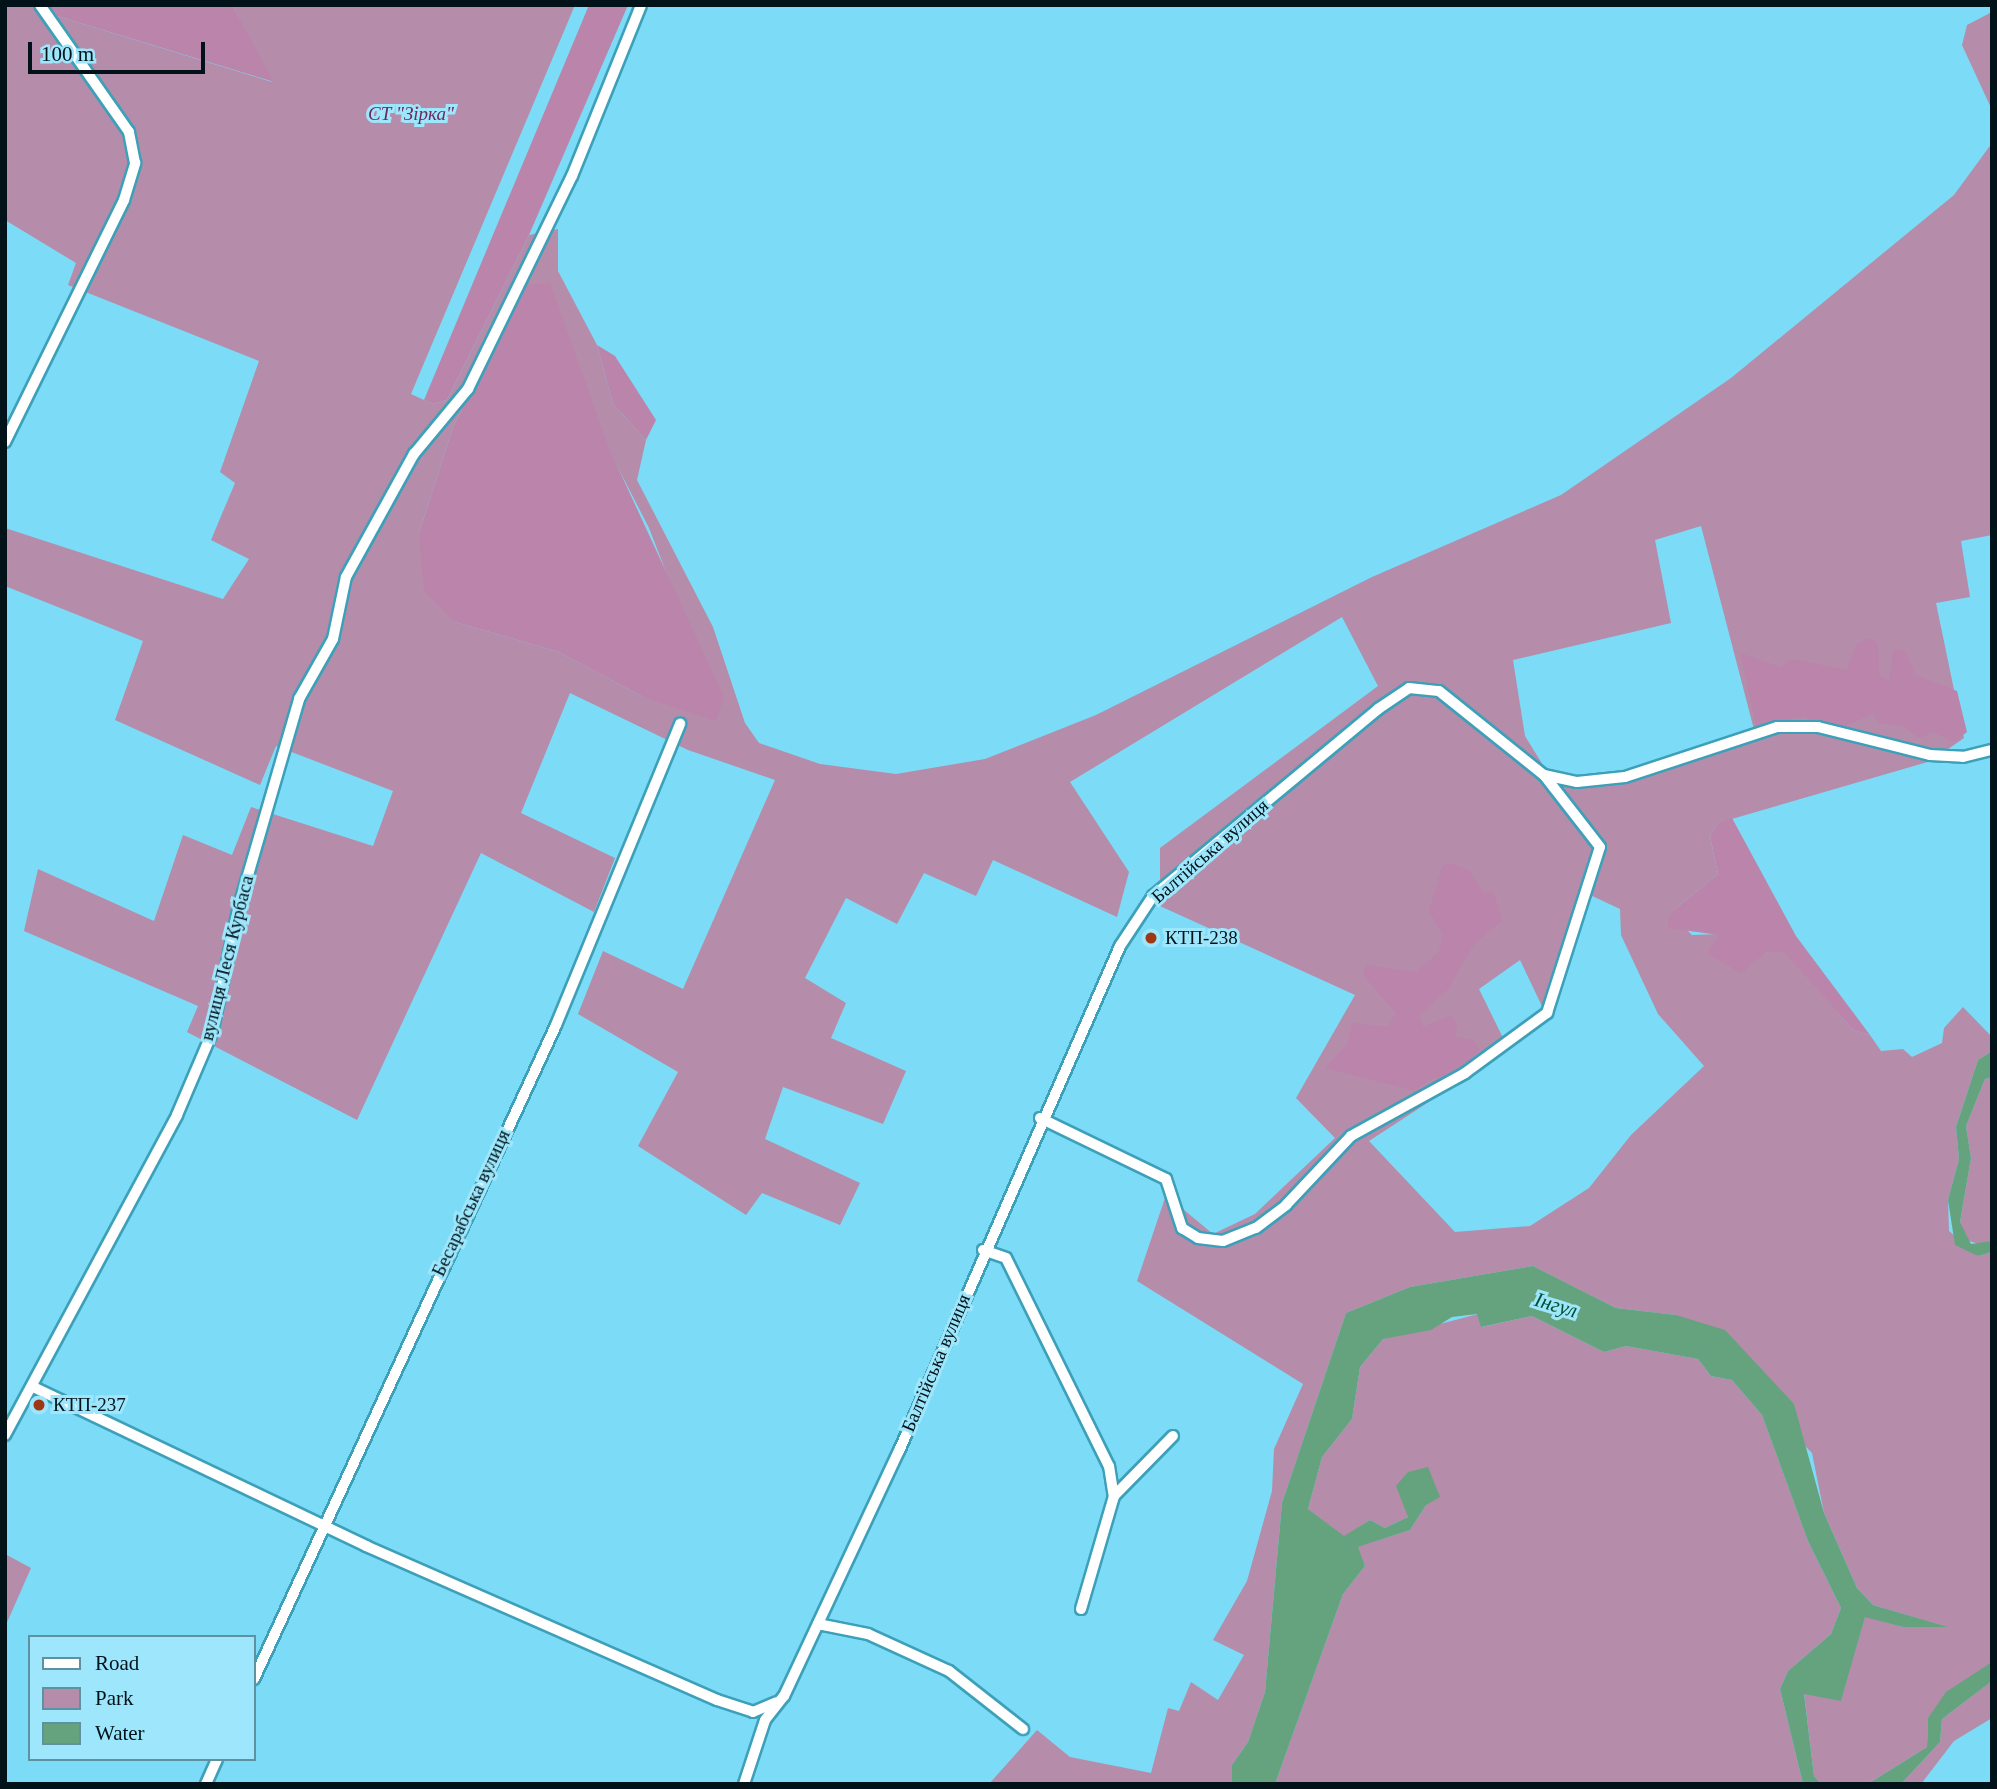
<!DOCTYPE html>
<html>
<head>
<meta charset="utf-8">
<style>
	body { margin:0 }
	#map { position:relative; width:1997px; height:1789px; overflow:hidden; background:#7cdbf6; font-family:"Times New Roman",serif }
	div>[style] { position:absolute }
	.green>* { inset:0; background:#b58ca9 }
	.forest>* { inset:0; background:#bb84ab }
	.water>* { inset:0; background:#65a37f }
	.roads { filter:drop-shadow(2px 0 #3da0b9) drop-shadow(-2px 0 #3da0b9) drop-shadow(0 2px #3da0b9) drop-shadow(0 -2px #3da0b9) }
	.minor>* { height:10px; margin:-5px; padding:0 5px; transform-origin:5px; border-radius:5px; background:#fff }
	.dots>* { width:19px; height:19px; translate:-50% -50%; box-sizing:border-box; border:4px solid #9de6fb; border-radius:50% }
	span { translate:-50% -50%; white-space:nowrap; text-align:center; line-height:1.15; -webkit-text-stroke:6px #9de6fb; paint-order:stroke }
	.park-label { font-size:19px; color:#6c295c; font-style:italic }
	.street-label { font-size:19px; color:#011319 }
	.poi-label { font-size:19px; color:#011319 }
	.left { translate:0 -50%; text-align:left }
	.water-label { font-size:21px; color:#005130; font-style:italic }
	.frame { position:absolute; inset:0; border:7px solid #011319; pointer-events:none }
	.legend { position:absolute; left:28px; top:1635px; width:228px; height:126px; box-sizing:border-box; background:#9de6fb; border:2px solid #5f92a1; margin:0; padding:9px 12px; list-style:none; font-size:21px; color:#011319 }
	.legend li { display:flex; align-items:center; gap:14px; height:35px }
	.legend b { width:35px; border:2px solid #5f92a1 }
	.scale { position:absolute; left:28px; top:42px; width:177px; height:32px; box-sizing:border-box; border:4px solid #011319; border-top:0; padding-left:9px; font-size:21px; line-height:24px; white-space:nowrap; color:#011319; -webkit-text-stroke:5px #9de6fb; paint-order:stroke }
</style>
</head>
<body>
<div id="map">
	<div class="green">
		<div style="clip-path:polygon(evenodd,5px 5px,49px 5px,57px 16px,272px 82px,232px 5px,575px 5px,411px 394px,433px 404px,447px 400px,529px 235px,558px 229px,558px 271px,597px 345px,613px 404px,646px 440px,637px 480px,713px 627px,745px 723px,759px 743px,820px 764px,896px 774px,985px 759px,1096px 715px,1372px 577px,1561px 495px,1731px 378px,1954px 195px,1992px 143px,1992px 535px,1961px 541px,1970px 597px,1936px 603px,1964px 738px,1931px 761px,1718px 823px,1710px 836px,1718px 874px,1670px 913px,1692px 935px,1720px 934px,1765px 953px,1783px 950px,1853px 1030px,1870px 1035px,1881px 1051px,1903px 1049px,1912px 1057px,1942px 1043px,1944px 1028px,1963px 1007px,1992px 1037px,1992px 1051px,1978px 1060px,1956px 1127px,1959px 1159px,1948px 1200px,1949px 1231px,1978px 1256px,1992px 1252px,1992px 1662px,1928px 1718px,1927px 1747px,1868px 1784px,1821px 1784px,1814px 1776px,1804px 1693px,1841px 1700px,1865px 1616px,1903px 1627px,1947px 1627px,1873px 1605px,1857px 1588px,1824px 1513px,1812px 1453px,1676px 1315px,1616px 1308px,1533px 1266px,1410px 1287px,1346px 1313px,1282px 1503px,1265px 1692px,1248px 1742px,1232px 1765px,1232px 1784px,989px 1784px,1037px 1730px,1070px 1757px,1151px 1773px,1168px 1708px,1179px 1711px,1191px 1682px,1218px 1700px,1244px 1655px,1213px 1640px,1247px 1581px,1272px 1491px,1274px 1449px,1303px 1384px,1137px 1281px,1166px 1195px,1213px 1234px,1255px 1214px,1335px 1138px,1296px 1098px,1355px 995px,1160px 906px,1160px 848px,1378px 686px,1342px 617px,1070px 782px,1129px 872px,1117px 917px,993px 860px,976px 896px,924px 873px,897px 924px,846px 898px,805px 978px,846px 1003px,831px 1038px,906px 1071px,883px 1124px,783px 1087px,765px 1139px,860px 1183px,840px 1225px,762px 1193px,746px 1215px,638px 1146px,678px 1072px,578px 1014px,603px 951px,683px 989px,775px 780px,688px 750px,570px 693px,521px 813px,615px 858px,594px 912px,481px 853px,357px 1120px,187px 1032px,198px 1006px,24px 931px,38px 869px,154px 921px,183px 835px,232px 855px,251px 807px,373px 846px,393px 791px,276px 746px,260px 785px,115px 720px,143px 641px,5px 586px,5px 528px,223px 599px,249px 559px,211px 540px,235px 483px,220px 472px,259px 361px,68px 285px,76px 263px,5px 220px,5px 5px,524px 285px,649px 528px,675px 595px,643px 697px,559px 652px,455px 622px,419px 533px,453px 427px,524px 285px,5px 5px,1701px 526px,1757px 741px,1627px 782px,1554px 783px,1525px 736px,1513px 660px,1671px 623px,1655px 540px,1701px 526px,5px 5px,1588px 894px,1620px 909px,1621px 935px,1658px 1014px,1704px 1066px,1631px 1135px,1589px 1188px,1530px 1226px,1455px 1232px,1369px 1141px,1470px 1075px,1506px 1044px,1479px 989px,1520px 960px,1549px 1021px,1588px 894px)"></div>
		<div style="clip-path:polygon(1992px 12px,1992px 110px,1962px 45px,1967px 25px)"></div>
		<div style="clip-path:polygon(1992px 1077px,1992px 1241px,1982px 1245px,1966px 1240px,1960px 1222px,1971px 1158px,1966px 1126px,1985px 1079px)"></div>
		<div style="clip-path:polygon(1478px 1314px,1482px 1327px,1532px 1316px,1604px 1352px,1626px 1346px,1698px 1359px,1711px 1376px,1732px 1380px,1762px 1415px,1808px 1541px,1841px 1608px,1831px 1634px,1788px 1671px,1780px 1689px,1803px 1784px,1275px 1784px,1343px 1594px,1365px 1566px,1357px 1547px,1410px 1530px,1426px 1505px,1405px 1499px,1408px 1517px,1385px 1528px,1370px 1520px,1344px 1537px,1308px 1509px,1322px 1457px,1352px 1419px,1360px 1367px,1383px 1339px)"></div>
		<div style="clip-path:polygon(5px 1554px,31px 1568px,5px 1627px)"></div>
		<div style="clip-path:polygon(1992px 1681px,1992px 1718px,1954px 1741px,1921px 1784px,1901px 1784px,1940px 1742px,1942px 1719px)"></div>
	</div>
	<div class="forest">
		<div style="clip-path:polygon(49px 5px,232px 5px,274px 82px,57px 16px)"></div>
		<div style="clip-path:polygon(589px 5px,628px 5px,529px 235px,447px 400px,433px 404px,424px 400px)"></div>
		<div style="clip-path:polygon(550px 283px,608px 446px,724px 697px,716px 721px,643px 697px,559px 652px,455px 622px,424px 591px,419px 533px,453px 427px,524px 285px)"></div>
		<div style="clip-path:polygon(597px 345px,615px 356px,656px 420px,646px 440px,613px 404px)"></div>
		<div style="clip-path:polygon(1869px 638px,1878px 643px,1879px 675px,1889px 680px,1894px 649px,1906px 652px,1915px 675px,1957px 691px,1967px 732px,1954px 742px,1933px 732px,1919px 738px,1903px 726px,1879px 723px,1873px 714px,1843px 727px,1812px 723px,1805px 716px,1756px 726px,1740px 653px,1781px 667px,1791px 659px,1847px 670px,1856px 645px)"></div>
		<div style="clip-path:polygon(1732px 818px,1796px 936px,1870px 1035px,1853px 1030px,1783px 951px,1765px 953px,1741px 973px,1707px 953px,1719px 935px,1668px 928px,1670px 913px,1718px 874px,1710px 836px,1718px 823px)"></div>
		<div style="clip-path:polygon(1450px 863px,1470px 871px,1482px 892px,1494px 893px,1502px 921px,1475px 943px,1447px 990px,1419px 1015px,1423px 1027px,1451px 1015px,1458px 1025px,1455px 1037px,1473px 1040px,1480px 1050px,1455px 1074px,1430px 1079px,1415px 1091px,1325px 1068px,1347px 1045px,1352px 1023px,1387px 1027px,1396px 1013px,1363px 975px,1366px 965px,1416px 972px,1439px 952px,1442px 934px,1429px 911px,1442px 867px)"></div>
	</div>
	<div class="water">
		<div style="clip-path:polygon(1992px 1051px,1992px 1077px,1985px 1079px,1966px 1126px,1971px 1158px,1960px 1222px,1971px 1244px,1992px 1241px,1992px 1252px,1978px 1256px,1955px 1245px,1948px 1200px,1959px 1159px,1956px 1127px,1978px 1060px)"></div>
		<div style="clip-path:polygon(1533px 1266px,1616px 1308px,1676px 1315px,1725px 1330px,1794px 1404px,1824px 1513px,1857px 1588px,1873px 1605px,1948px 1627px,1903px 1627px,1865px 1617px,1841px 1701px,1804px 1694px,1814px 1776px,1821px 1784px,1803px 1784px,1780px 1689px,1788px 1671px,1831px 1634px,1841px 1608px,1808px 1541px,1762px 1415px,1732px 1380px,1711px 1376px,1698px 1359px,1626px 1346px,1604px 1352px,1532px 1316px,1481px 1327px,1477px 1314px,1452px 1317px,1431px 1330px,1383px 1339px,1360px 1367px,1352px 1419px,1322px 1457px,1308px 1509px,1344px 1536px,1370px 1520px,1385px 1528px,1408px 1517px,1396px 1486px,1408px 1472px,1428px 1467px,1440px 1497px,1426px 1505px,1410px 1530px,1358px 1547px,1365px 1566px,1343px 1594px,1275px 1784px,1232px 1784px,1232px 1765px,1248px 1742px,1265px 1692px,1282px 1503px,1346px 1313px,1410px 1287px)"></div>
		<div style="clip-path:polygon(1992px 1662px,1992px 1681px,1942px 1719px,1940px 1742px,1901px 1784px,1868px 1784px,1927px 1747px,1928px 1718px,1946px 1692px)"></div>
	</div>
	<div class="roads">
		<div class="minor">
			<div style="left:5px;top:442px;width:270px;rotate:-63.8deg"></div>
			<div style="left:124px;top:200px;width:39px;rotate:-73deg"></div>
			<div style="left:135px;top:163px;width:32px;rotate:-101deg"></div>
			<div style="left:129px;top:132px;width:155px;rotate:-125deg"></div>
			<div style="left:1040px;top:1118px;width:140px;rotate:25.8deg"></div>
			<div style="left:1166px;top:1179px;width:52px;rotate:71.9deg"></div>
			<div style="left:1182px;top:1228px;width:19px;rotate:32deg"></div>
			<div style="left:1198px;top:1238px;width:25px;rotate:7deg"></div>
			<div style="left:1223px;top:1241px;width:35px;rotate:-22deg"></div>
			<div style="left:1256px;top:1228px;width:38px;rotate:-37deg"></div>
			<div style="left:1286px;top:1205px;width:95px;rotate:-46.7deg"></div>
			<div style="left:1351px;top:1136px;width:130px;rotate:-28.9deg"></div>
			<div style="left:1465px;top:1073px;width:102px;rotate:-36.2deg"></div>
			<div style="left:1547px;top:1013px;width:174px;rotate:-72.3deg"></div>
			<div style="left:1600px;top:847px;width:91px;rotate:-127.9deg"></div>
			<div style="left:983px;top:1250px;width:24px;rotate:19deg"></div>
			<div style="left:1006px;top:1258px;width:232px;rotate:63.7deg"></div>
			<div style="left:1109px;top:1466px;width:30px;rotate:81deg"></div>
			<div style="left:33px;top:1387px;width:369px;rotate:25.5deg"></div>
			<div style="left:366px;top:1546px;width:383px;rotate:23.7deg"></div>
			<div style="left:717px;top:1700px;width:38px;rotate:18deg"></div>
			<div style="left:753px;top:1712px;width:25px;rotate:-23deg"></div>
			<div style="left:5px;top:1435px;width:363px;rotate:-61.7deg"></div>
			<div style="left:177px;top:1115px;width:89px;rotate:-66.9deg"></div>
			<div style="left:212px;top:1033px;width:130px;rotate:-78deg"></div>
			<div style="left:239px;top:906px;width:216px;rotate:-73.8deg"></div>
			<div style="left:299px;top:699px;width:69px;rotate:-60.5deg"></div>
			<div style="left:333px;top:639px;width:63px;rotate:-78.2deg"></div>
			<div style="left:346px;top:577px;width:141px;rotate:-61.1deg"></div>
			<div style="left:414px;top:454px;width:85px;rotate:-50.3deg"></div>
			<div style="left:468px;top:389px;width:237px;rotate:-64deg"></div>
			<div style="left:572px;top:176px;width:184px;rotate:-68deg"></div>
			<div style="left:1081px;top:1609px;width:118px;rotate:-73.7deg"></div>
			<div style="left:1114px;top:1496px;width:84px;rotate:-45.5deg"></div>
			<div style="left:818px;top:1624px;width:51px;rotate:11.3deg"></div>
			<div style="left:868px;top:1634px;width:89px;rotate:24.6deg"></div>
			<div style="left:949px;top:1671px;width:94px;rotate:38.1deg"></div>
			<div style="left:254px;top:1679px;width:720px;rotate:-65.21deg"></div>
			<div style="left:556px;top:1025px;width:326px;rotate:-67.6deg"></div>
			<div style="left:206px;top:1784px;width:27px;rotate:-66deg"></div>
			<div style="left:744px;top:1784px;width:67px;rotate:-71.8deg"></div>
			<div style="left:765px;top:1720px;width:31px;rotate:-52deg"></div>
			<div style="left:784px;top:1696px;width:271px;rotate:-64.9deg"></div>
			<div style="left:899px;top:1451px;width:551px;rotate:-66.36deg"></div>
			<div style="left:1120px;top:946px;width:60px;rotate:-56.6deg"></div>
			<div style="left:1153px;top:896px;width:293px;rotate:-39.7deg"></div>
			<div style="left:1378px;top:709px;width:37px;rotate:-34deg"></div>
			<div style="left:1409px;top:688px;width:30px;rotate:6deg"></div>
			<div style="left:1439px;top:691px;width:134px;rotate:38.7deg"></div>
			<div style="left:1544px;top:775px;width:34px;rotate:12deg"></div>
			<div style="left:1577px;top:782px;width:48px;rotate:-5.9deg"></div>
			<div style="left:1625px;top:777px;width:160px;rotate:-18.2deg"></div>
			<div style="left:1777px;top:727px;width:41px"></div>
			<div style="left:1818px;top:727px;width:115px;rotate:14deg"></div>
			<div style="left:1930px;top:755px;width:33px;rotate:3deg"></div>
			<div style="left:1963px;top:757px;width:30px;rotate:-14deg"></div>
		</div>
	</div>
	<div class="dots">
		<div style="left:1151px;top:938px;background:#9e3714"></div>
		<div style="left:39px;top:1405px;background:#9e3714"></div>
	</div>
	<div class="park-label">
		<span style="left:411px;top:114px">СТ "Зірка"</span>
	</div>
	<div class="street-label">
		<span style="left:1210px;top:851px;rotate:-41deg">Балтійська вулиця</span>
		<span style="left:227px;top:958px;rotate:-76deg">вулиця Леся Курбаса</span>
		<span style="left:471px;top:1203px;rotate:-65deg">Бесарабська вулиця</span>
		<span style="left:936px;top:1363px;rotate:-67deg">Балтійська вулиця</span>
	</div>
	<div class="poi-label">
		<span class="left" style="left:1165px;top:938px">КТП-238</span>
		<span class="left" style="left:53px;top:1405px">КТП-237</span>
	</div>
	<div class="water-label">
		<span style="left:1556px;top:1305px;rotate:17deg">Інгул</span>
	</div>
	<div class="frame"></div>
	<ul class="legend">
	<li><b style="height:9px;background:#fff"></b>Road</li>
	<li><b style="height:19px;background:#b58ca9"></b>Park</li>
	<li><b style="height:19px;background:#65a37f"></b>Water</li>
	</ul>
	<div class="scale">100 m</div>
</div>
</body>
</html>
